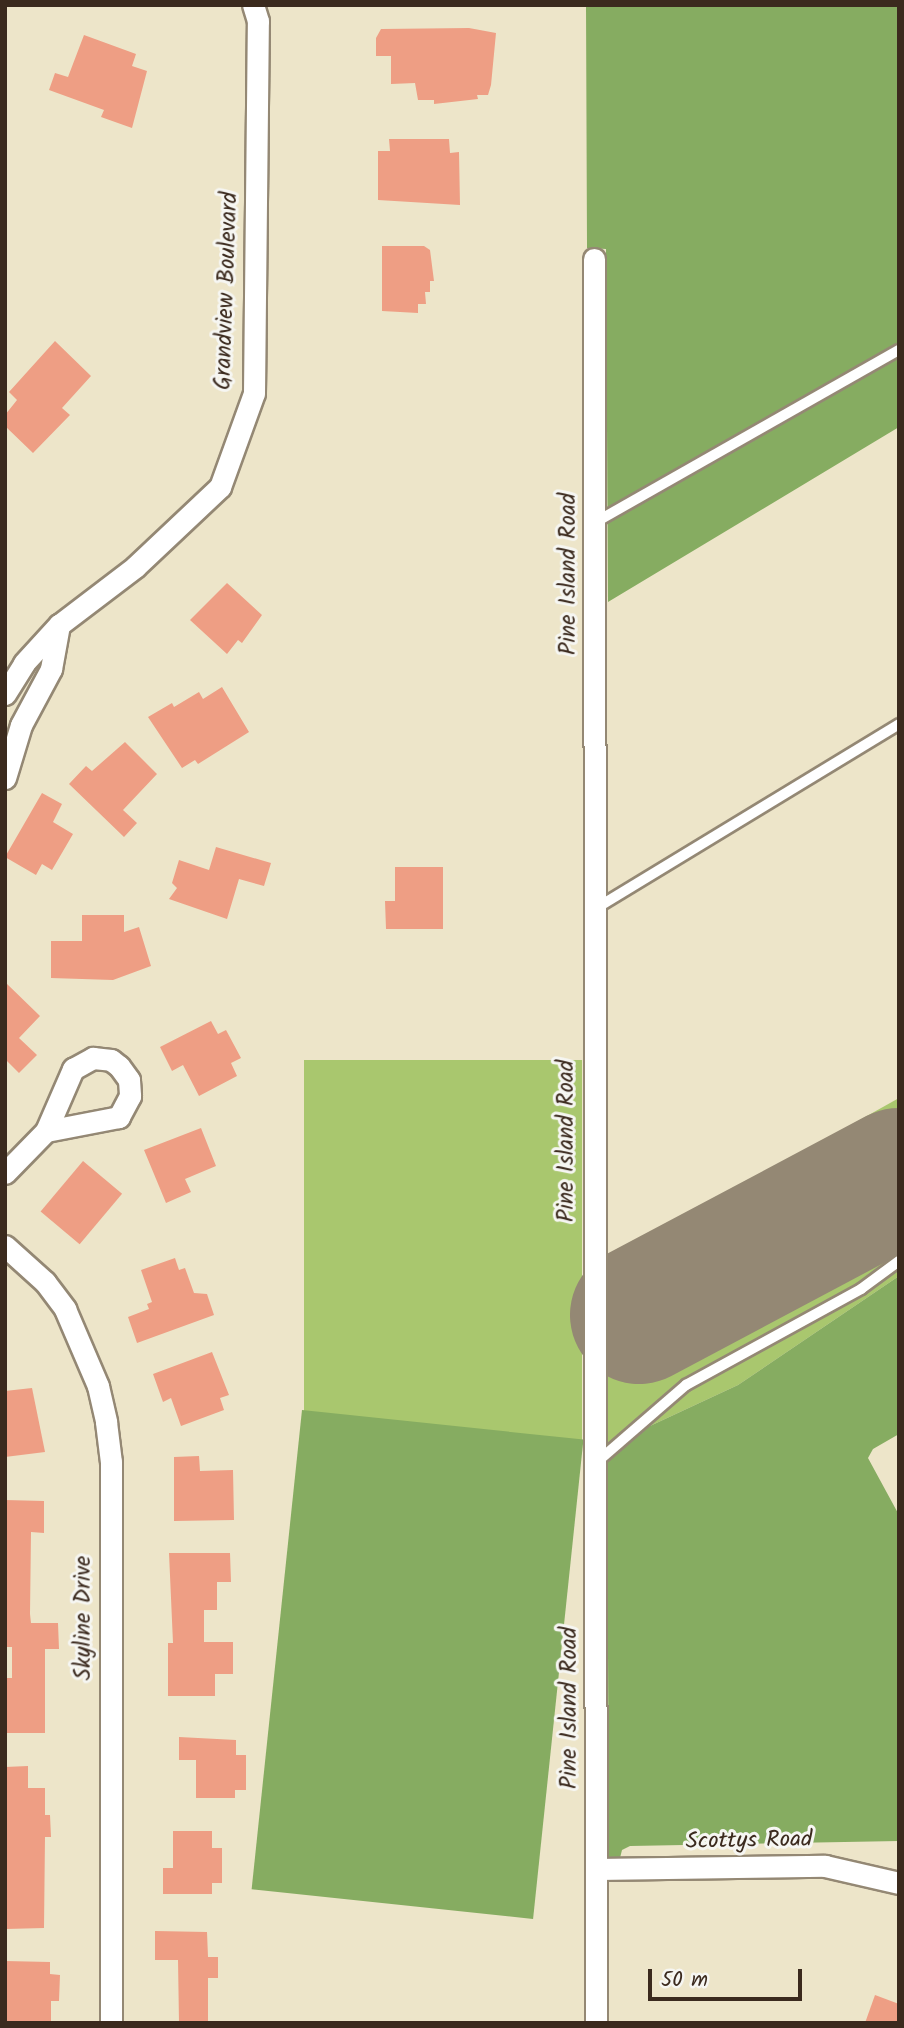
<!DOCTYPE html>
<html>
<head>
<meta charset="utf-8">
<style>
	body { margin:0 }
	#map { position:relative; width:904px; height:2028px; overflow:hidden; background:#ede5c9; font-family:Kalam,sans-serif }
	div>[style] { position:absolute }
	.green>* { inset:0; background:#a9c76e; transform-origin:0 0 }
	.forest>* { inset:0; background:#86ac61; transform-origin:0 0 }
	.runway>* { height:138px; margin:-69px; padding:0 69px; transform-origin:69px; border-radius:69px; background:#948874 }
	.building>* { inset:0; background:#ee9e84; transform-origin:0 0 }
	.roads { filter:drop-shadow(2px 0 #948874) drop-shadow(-2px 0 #948874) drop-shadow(0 2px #948874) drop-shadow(0 -2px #948874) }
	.service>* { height:10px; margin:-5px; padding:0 5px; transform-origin:5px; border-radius:5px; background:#fff }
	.minor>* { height:21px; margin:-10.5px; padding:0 10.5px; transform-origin:10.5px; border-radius:10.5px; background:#fff }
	span { translate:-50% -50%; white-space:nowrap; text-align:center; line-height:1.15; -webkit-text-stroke:6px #f6f6f2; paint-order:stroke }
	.street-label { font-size:23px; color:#3b2a1e }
	.frame { position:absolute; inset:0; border:7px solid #3b2a1e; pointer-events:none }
	.scale { position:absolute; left:648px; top:1969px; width:154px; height:32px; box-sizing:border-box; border:4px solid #3b2a1e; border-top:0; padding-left:9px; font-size:21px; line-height:24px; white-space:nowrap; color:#3b2a1e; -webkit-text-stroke:5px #f6f6f2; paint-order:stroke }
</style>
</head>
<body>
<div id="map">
	<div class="green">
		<div style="left:582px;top:1060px;width:382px;height:278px;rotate:90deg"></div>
		<div style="clip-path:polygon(899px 1098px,899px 1276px,738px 1385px,607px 1446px,606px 1262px)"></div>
	</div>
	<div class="forest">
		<div style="clip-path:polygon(586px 5px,899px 5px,899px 427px,608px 602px,606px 249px,587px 248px)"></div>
		<div style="clip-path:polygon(899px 1276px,899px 1434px,873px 1449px,868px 1458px,899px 1515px,899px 1841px,630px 1846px,622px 1850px,620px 1858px,609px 1858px,607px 1446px,738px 1385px)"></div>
		<div style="left:302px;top:1410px;width:283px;height:482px;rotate:6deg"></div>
	</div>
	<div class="runway">
		<div style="left:639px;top:1315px;width:294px;rotate:-28deg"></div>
	</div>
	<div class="building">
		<div style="clip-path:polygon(469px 28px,496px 33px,491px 85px,488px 95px,477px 95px,478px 99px,434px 104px,434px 100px,418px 100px,415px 83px,391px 84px,391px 56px,376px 56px,376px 38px,381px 29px)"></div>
		<div style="clip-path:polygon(84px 35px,136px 54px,132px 66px,147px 71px,132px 128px,101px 117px,104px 110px,49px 90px,55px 73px,68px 77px)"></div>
		<div style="clip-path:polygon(389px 139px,449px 139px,450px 153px,459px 152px,460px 205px,378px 200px,378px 151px,390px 151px)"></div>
		<div style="clip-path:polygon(382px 246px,424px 246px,430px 250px,434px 281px,430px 281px,430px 292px,425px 292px,426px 304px,418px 304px,418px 313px,382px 311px)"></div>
		<div style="clip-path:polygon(55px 341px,91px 376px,62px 408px,70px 415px,33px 453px,5px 426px,5px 415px,17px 400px,9px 392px)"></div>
		<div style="clip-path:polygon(227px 583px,262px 615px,242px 643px,238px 640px,227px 654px,190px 620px)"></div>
		<div style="clip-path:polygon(222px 687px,249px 732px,198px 764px,195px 760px,182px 768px,148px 717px,172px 703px,174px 707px,199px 692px,203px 699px)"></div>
		<div style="clip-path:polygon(125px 742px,157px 774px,123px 810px,137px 823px,124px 837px,69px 784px,86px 766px,92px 771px)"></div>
		<div style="clip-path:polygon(42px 793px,62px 804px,53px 822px,73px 834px,52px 870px,42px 864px,36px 875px,5px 857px)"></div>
		<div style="clip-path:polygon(216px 847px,271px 863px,264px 886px,239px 879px,227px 919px,169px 899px,177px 888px,172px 883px,179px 860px,209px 870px)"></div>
		<div style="clip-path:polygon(395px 867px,443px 867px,443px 929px,386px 929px,385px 901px,395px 901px)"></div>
		<div style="clip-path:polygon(82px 915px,124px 915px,124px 932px,139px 927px,151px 966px,113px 980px,51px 978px,51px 941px,82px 941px)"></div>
		<div style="clip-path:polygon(5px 982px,40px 1016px,19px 1038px,37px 1055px,19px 1073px,5px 1059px)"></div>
		<div style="clip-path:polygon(211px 1021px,218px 1034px,226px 1030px,241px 1058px,231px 1063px,237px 1076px,199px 1096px,183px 1065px,172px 1071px,160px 1047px)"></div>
		<div style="clip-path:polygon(201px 1128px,216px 1166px,185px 1179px,191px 1192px,166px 1203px,144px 1150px)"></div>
		<div style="left:83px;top:1161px;width:51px;height:66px;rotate:40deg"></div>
		<div style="clip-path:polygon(175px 1258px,179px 1270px,185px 1268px,194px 1293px,207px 1294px,214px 1315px,137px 1343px,128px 1317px,149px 1309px,147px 1304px,152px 1302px,141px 1270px)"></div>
		<div style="clip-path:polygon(212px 1352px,229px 1395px,220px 1398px,224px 1410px,181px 1426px,171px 1398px,163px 1402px,153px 1374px)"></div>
		<div style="clip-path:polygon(32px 1388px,45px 1452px,5px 1457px,5px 1391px)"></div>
		<div style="clip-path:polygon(199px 1456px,200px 1471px,233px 1470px,234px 1520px,174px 1521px,174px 1457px)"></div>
		<div style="clip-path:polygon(5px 1500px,44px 1501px,44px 1533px,31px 1532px,30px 1614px,31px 1623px,58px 1623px,59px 1649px,45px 1649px,45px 1733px,5px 1733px,5px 1678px,12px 1678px,12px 1647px,5px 1647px)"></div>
		<div style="clip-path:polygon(169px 1553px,230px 1553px,231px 1582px,217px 1582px,217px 1610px,204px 1610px,204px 1642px,233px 1642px,233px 1674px,215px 1674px,215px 1696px,168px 1696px,168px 1643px,173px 1643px)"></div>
		<div style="clip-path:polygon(179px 1737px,236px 1740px,236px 1755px,246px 1755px,246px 1790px,235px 1790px,235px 1798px,196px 1798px,196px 1760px,179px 1760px)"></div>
		<div style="clip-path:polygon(28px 1766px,28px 1788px,45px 1788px,45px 1815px,50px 1815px,51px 1837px,45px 1837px,44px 1928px,6px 1929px,5px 1767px)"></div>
		<div style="clip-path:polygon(173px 1831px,212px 1831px,212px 1848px,222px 1848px,222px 1883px,212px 1883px,212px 1894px,163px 1894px,163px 1868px,173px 1868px)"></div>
		<div style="clip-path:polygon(155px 1931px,207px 1932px,208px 1957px,218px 1957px,218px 1978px,208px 1978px,208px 2023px,179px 2023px,178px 1960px,155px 1960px)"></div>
		<div style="clip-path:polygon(5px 1961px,50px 1962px,50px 1974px,60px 1975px,59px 2001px,51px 2001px,51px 2021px,5px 2021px)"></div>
		<div style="clip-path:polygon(875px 1995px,899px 2004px,899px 2023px,865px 2023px)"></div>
	</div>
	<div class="roads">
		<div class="service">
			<div style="left:596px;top:522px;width:348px;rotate:-29.6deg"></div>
			<div style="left:595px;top:909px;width:356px;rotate:-31.3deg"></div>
			<div style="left:597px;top:1462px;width:118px;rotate:-40.9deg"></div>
			<div style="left:686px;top:1385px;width:200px;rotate:-28.7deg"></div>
			<div style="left:861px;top:1289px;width:47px;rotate:-36.4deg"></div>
		</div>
		<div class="minor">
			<div style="left:594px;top:259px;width:1764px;rotate:89.94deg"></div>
			<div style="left:5px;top:694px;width:36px;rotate:-58deg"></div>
			<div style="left:24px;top:663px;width:52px;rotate:-47.4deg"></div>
			<div style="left:59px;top:625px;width:96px;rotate:-37.3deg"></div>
			<div style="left:135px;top:567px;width:117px;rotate:-43.3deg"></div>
			<div style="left:220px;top:487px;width:100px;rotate:-70.1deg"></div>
			<div style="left:254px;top:393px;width:372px;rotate:-89.4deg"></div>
			<div style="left:258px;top:21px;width:17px;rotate:-107deg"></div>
			<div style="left:5px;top:778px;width:55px;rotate:-73.2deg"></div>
			<div style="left:21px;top:725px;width:64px;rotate:-61.8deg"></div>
			<div style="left:51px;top:669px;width:45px;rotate:-79.7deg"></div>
			<div style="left:5px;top:1173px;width:59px;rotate:-45.7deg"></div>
			<div style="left:46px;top:1131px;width:68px;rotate:-66.5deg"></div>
			<div style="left:73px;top:1069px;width:23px;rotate:-29deg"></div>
			<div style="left:93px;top:1058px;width:18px;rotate:6deg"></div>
			<div style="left:111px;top:1060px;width:10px;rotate:37deg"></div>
			<div style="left:119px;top:1066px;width:17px;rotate:54deg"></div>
			<div style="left:129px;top:1080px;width:16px;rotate:86deg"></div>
			<div style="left:130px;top:1096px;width:24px;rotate:118deg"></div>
			<div style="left:119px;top:1117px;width:74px;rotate:169.1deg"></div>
			<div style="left:5px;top:1246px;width:54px;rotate:42deg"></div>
			<div style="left:45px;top:1282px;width:34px;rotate:53deg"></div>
			<div style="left:65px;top:1309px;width:84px;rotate:66.8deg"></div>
			<div style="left:98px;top:1386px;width:37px;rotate:77deg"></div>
			<div style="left:106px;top:1422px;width:40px;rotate:82.9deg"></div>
			<div style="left:111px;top:1462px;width:561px;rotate:90deg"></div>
			<div style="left:597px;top:1869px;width:228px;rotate:-0.8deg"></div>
			<div style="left:825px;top:1866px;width:76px;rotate:12.9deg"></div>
		</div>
	</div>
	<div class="street-label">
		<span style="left:227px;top:291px;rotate:-88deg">Grandview Boulevard</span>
		<span style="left:569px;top:574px;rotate:-90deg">Pine Island Road</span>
		<span style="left:567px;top:1141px;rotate:-90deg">Pine Island Road</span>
		<span style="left:84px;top:1618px;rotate:-90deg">Skyline Drive</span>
		<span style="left:570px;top:1708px;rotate:-90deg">Pine Island Road</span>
		<span style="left:749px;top:1841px;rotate:-1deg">Scottys Road</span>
	</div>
	<div class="frame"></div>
	<div class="scale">50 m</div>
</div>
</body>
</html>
